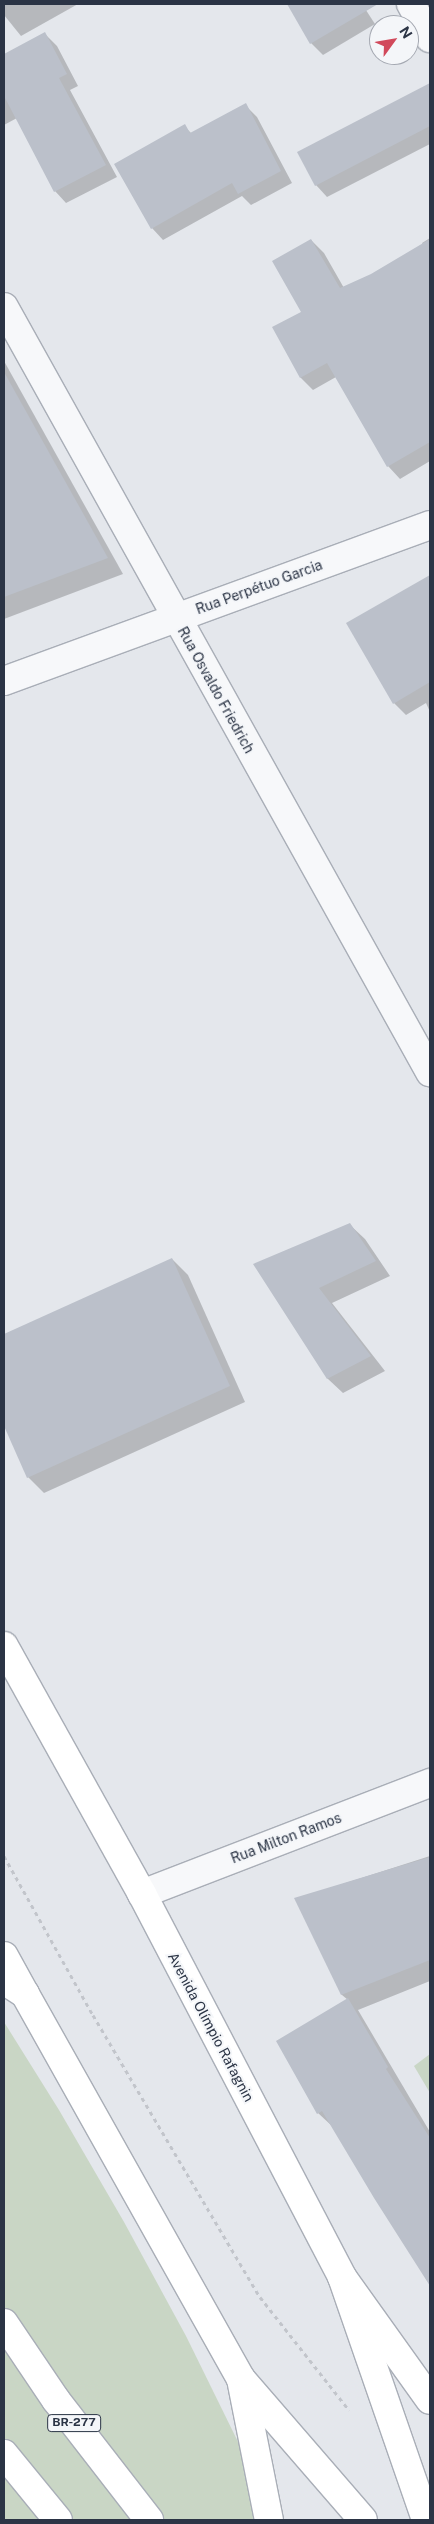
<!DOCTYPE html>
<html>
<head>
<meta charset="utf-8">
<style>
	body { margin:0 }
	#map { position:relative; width:434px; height:2524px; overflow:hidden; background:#e4e7ec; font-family:"Public Sans",sans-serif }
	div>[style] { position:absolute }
	.green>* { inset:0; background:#c9d6c5 }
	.shadow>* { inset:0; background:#0003 }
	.building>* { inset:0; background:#bbc0ca }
	.path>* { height:3px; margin-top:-1.5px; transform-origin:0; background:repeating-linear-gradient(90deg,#c2c5cb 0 4px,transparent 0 8px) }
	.roads { filter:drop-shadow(1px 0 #a9aeb7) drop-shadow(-1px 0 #a9aeb7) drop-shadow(0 1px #a9aeb7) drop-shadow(0 -1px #a9aeb7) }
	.street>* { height:28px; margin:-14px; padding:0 14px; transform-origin:14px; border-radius:14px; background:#f7f8fa }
	.secondary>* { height:28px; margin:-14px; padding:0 14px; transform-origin:14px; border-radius:14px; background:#fff }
	.primary>* { height:28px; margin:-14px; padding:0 14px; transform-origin:14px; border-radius:14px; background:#fff }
	.highway>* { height:28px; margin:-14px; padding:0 14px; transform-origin:14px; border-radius:14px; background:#fff }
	span { translate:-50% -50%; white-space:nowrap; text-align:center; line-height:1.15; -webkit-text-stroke:4px #f4f6f9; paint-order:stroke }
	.shield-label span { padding:1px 4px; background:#f4f6f9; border:1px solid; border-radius:4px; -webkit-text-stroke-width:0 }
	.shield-label { font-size:12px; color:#2b3445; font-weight:700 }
	.street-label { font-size:14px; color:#2b3445 }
	.frame { position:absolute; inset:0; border:5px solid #2b3445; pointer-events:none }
	.north { position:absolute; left:369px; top:15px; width:50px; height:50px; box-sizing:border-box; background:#f4f6f9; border:1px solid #a4a8b1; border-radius:50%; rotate:58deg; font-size:14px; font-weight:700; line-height:20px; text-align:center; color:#2b3445 }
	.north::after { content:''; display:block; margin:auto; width:18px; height:22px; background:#d1495b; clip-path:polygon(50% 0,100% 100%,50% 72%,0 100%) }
</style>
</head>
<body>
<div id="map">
	<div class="green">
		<div style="clip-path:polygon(4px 2022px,59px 2110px,124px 2222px,186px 2336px,243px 2452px,258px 2520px,4px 2520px)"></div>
		<div style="clip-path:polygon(430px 2054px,430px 2093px,414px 2066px)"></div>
	</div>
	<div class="shadow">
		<div style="clip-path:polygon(4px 4px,78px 4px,21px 36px,4px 15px)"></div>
		<div style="clip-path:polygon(288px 4px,362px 4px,375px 24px,323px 55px,311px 43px)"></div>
		<div style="clip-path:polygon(45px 34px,57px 46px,78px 86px,70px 90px,117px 177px,66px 203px,55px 191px,17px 118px,4px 125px,4px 56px)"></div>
		<div style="clip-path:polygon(424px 88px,430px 94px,430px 144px,327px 197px,316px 185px)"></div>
		<div style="clip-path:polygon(245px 105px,257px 117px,292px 183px,251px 205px,242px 196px,163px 240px,152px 228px,184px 126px,192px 134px)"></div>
		<div style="clip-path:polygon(430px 238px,430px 461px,400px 479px,388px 466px,336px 377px,313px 390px,301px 378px,274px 328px,302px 312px,311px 240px,324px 253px,344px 288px,371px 275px,423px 245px,422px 243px)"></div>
		<div style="clip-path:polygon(4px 361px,123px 574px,4px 619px)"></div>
		<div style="clip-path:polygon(430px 576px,430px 712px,426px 703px,406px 715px,394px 703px,348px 623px)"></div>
		<div style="clip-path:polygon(350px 1225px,365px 1239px,390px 1276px,332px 1303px,385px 1371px,343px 1393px,328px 1379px,255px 1265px)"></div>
		<div style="clip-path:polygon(172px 1259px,188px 1275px,245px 1402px,44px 1493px,28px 1477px,4px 1423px,4px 1336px)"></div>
		<div style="clip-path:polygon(430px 1856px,430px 1981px,358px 2010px,430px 2132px,430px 2284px,333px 2127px,318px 2113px,348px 2000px,342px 1995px,296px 1899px)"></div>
	</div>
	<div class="building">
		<div style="clip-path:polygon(287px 4px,378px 4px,310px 44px)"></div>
		<div style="clip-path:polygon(45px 32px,67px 74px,59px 78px,106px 165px,54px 192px,4px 96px,4px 54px)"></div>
		<div style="clip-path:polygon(430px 83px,430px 126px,315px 186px,297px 152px)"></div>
		<div style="clip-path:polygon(246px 103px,281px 171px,238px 194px,232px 183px,151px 229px,114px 164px,185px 124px,190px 133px)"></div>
		<div style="clip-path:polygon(311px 239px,340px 288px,371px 274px,430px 239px,430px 442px,387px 467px,327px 363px,300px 378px,272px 327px,301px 312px,272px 261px)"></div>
		<div style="clip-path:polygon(4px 372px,108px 558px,4px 597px)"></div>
		<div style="clip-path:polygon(430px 575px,430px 682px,393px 704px,346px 623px)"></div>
		<div style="clip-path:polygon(350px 1223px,376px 1261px,319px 1288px,371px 1356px,327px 1379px,253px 1264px)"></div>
		<div style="clip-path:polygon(172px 1258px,230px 1386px,27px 1478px,4px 1426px,4px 1334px)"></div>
		<div style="clip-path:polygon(430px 1857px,430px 1960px,341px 1995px,294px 1898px)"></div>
		<div style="clip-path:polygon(348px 1998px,388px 2067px,386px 2069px,430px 2138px,430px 2286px,374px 2198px,322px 2111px,317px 2114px,276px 2041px)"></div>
	</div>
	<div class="path">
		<div style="left:4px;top:1856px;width:182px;rotate:60.8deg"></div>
		<div style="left:93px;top:2015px;width:328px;rotate:59.4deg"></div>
		<div style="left:260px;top:2297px;width:144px;rotate:51.8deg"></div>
	</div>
	<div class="roads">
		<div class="street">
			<div style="left:411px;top:4px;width:39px;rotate:61deg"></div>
			<div style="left:4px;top:307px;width:876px;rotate:60.89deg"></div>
			<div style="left:4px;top:681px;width:454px;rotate:-20.1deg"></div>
			<div style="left:142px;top:1894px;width:309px;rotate:-21.1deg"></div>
		</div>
		<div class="secondary">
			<div style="left:4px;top:1646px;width:284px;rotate:60.9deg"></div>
			<div style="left:142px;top:1894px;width:432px;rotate:62.4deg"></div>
			<div style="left:342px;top:2277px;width:151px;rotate:54.4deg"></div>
		</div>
		<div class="primary">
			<div style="left:5px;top:1981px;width:24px;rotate:33deg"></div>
			<div style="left:25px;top:1994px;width:441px;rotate:60.7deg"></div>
			<div style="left:241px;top:2379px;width:144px;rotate:78.8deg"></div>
		</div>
		<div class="highway">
			<div style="left:4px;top:1956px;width:43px;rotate:61.1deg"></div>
			<div style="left:342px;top:2277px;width:257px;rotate:70.9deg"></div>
			<div style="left:4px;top:2323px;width:93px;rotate:56deg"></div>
			<div style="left:56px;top:2400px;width:152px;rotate:52.2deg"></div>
			<div style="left:241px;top:2379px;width:186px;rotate:49.1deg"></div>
			<div style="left:4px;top:2454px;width:85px;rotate:50.7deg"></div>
		</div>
	</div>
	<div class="shield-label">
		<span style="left:74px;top:2423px">BR-277</span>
	</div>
	<div class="street-label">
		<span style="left:259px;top:587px;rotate:-20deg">Rua Perpétuo Garcia</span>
		<span style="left:216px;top:690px;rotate:61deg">Rua Osvaldo Friedrich</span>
		<span style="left:286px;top:1838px;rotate:-21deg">Rua Milton Ramos</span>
		<span style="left:211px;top:2027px;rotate:62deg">Avenida Olímpio Rafagnin</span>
	</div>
	<div class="frame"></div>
	<div class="north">N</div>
</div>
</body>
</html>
